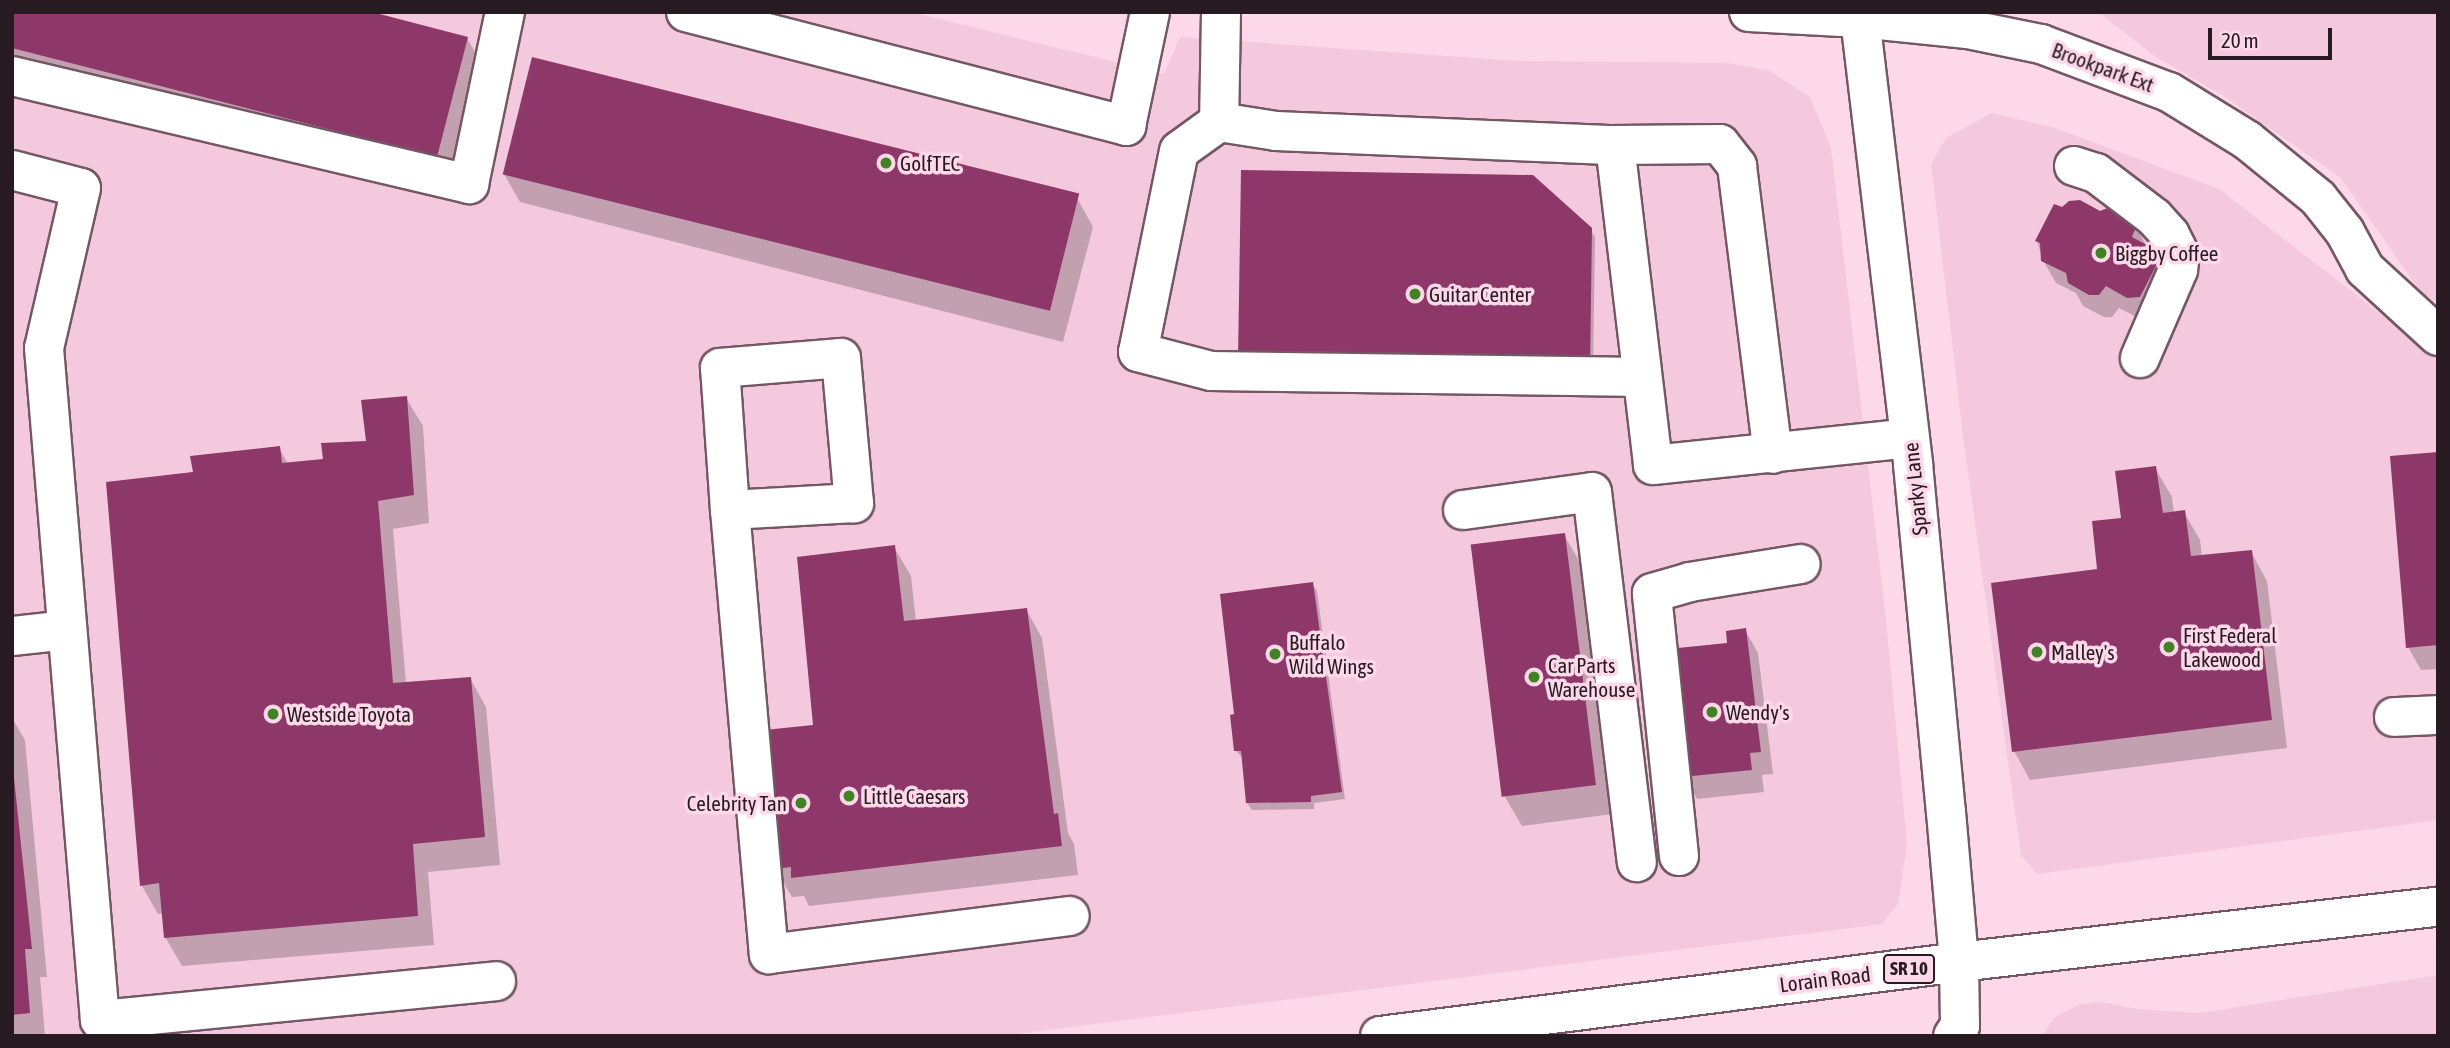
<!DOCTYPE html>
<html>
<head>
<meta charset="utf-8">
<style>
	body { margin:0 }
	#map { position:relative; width:2450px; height:1048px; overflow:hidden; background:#fcd8e9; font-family:"Asap Condensed",sans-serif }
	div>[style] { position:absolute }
	.built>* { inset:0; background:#f4c9dd }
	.shadow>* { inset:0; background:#0003 }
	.building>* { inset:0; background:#8d3868; transform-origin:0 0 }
	.roads { filter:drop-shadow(2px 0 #745765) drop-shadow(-2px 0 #745765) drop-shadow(0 2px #745765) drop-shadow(0 -2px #745765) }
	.minor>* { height:38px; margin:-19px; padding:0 19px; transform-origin:19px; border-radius:19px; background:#fff }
	.major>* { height:38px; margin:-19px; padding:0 19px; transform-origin:19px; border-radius:19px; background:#fff }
	.dots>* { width:19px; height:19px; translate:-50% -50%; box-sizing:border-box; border:4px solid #fcd8e9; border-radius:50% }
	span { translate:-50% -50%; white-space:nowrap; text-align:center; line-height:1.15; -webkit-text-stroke:7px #fcd8e9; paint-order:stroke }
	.shield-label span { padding:2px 5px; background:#fcd8e9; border:2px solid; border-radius:5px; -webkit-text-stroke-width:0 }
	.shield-label { font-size:19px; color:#271a20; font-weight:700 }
	.street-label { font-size:21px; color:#271a20 }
	.poi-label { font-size:21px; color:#271a20 }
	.left { translate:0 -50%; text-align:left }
	.right { translate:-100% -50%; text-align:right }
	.frame { position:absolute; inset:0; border:14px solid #271a20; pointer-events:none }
	.scale { position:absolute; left:2208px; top:28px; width:124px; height:32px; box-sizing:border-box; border:4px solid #271a20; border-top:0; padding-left:9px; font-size:21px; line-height:24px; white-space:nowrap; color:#271a20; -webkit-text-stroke:5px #fcd8e9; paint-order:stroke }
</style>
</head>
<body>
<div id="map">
	<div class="built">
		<div style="clip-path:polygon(12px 12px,911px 12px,1164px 74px,1180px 37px,1517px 61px,1728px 63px,1770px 71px,1810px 97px,1831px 148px,1886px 620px,1907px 844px,1898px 904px,1882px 924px,1001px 1036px,12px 1036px)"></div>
		<div style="clip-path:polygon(2098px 12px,2438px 12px,2438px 303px,2422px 294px,2341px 178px,2225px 97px,2156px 57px)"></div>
		<div style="clip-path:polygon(1992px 113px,2055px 128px,2219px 189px,2438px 358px,2438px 820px,2037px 874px,2021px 855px,1963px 436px,1931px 164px,1946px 138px)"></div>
		<div style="clip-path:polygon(2438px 975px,2438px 1036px,2042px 1036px,2055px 1017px,2078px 1005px,2101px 1002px,2136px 1009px,2200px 1013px)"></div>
	</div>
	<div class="shadow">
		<div style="clip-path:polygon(12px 12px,467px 38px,480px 61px,449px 179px,12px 66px)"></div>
		<div style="clip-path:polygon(504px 174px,1077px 198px,1093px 227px,1063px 342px,520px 202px)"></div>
		<div style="clip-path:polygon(2100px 213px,2133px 221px,2147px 247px,2157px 252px,2170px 275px,2142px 320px,2119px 308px,2112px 317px,2104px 317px,2083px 306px,2076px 293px,2056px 283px,2043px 260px,2037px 241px)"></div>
		<div style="clip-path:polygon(1590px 229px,1595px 237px,1593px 374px,1240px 361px)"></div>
		<div style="clip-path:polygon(406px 398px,423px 426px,429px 523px,393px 529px,406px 684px,470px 678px,486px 707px,500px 865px,428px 872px,434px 945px,182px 966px,165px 937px,163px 913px,158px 914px,142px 886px,195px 473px,279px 448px,288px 464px,325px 461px,368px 442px)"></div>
		<div style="clip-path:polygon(2438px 454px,2438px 669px,2421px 670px,2408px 647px)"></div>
		<div style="clip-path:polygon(2155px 468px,2172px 497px,2174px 513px,2184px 512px,2200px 540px,2202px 557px,2251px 552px,2267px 581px,2287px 748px,2030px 780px,2014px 751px,2123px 520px)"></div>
		<div style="clip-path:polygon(1564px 535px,1581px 564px,1613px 814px,1522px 826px,1505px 797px)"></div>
		<div style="clip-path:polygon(894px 547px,911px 576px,916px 622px,1026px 609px,1042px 638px,1068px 833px,1074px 844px,1078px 875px,809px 906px,804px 896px,792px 897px,775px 869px,815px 726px)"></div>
		<div style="clip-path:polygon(1312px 584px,1317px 591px,1345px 799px,1314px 803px,1314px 809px,1252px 810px,1247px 803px,1243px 758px,1236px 751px,1235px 715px)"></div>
		<div style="clip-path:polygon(1745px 630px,1758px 653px,1773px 774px,1762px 775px,1764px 792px,1697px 799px,1684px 776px,1729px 645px)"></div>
		<div style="clip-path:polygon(12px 718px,25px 740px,47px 977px,40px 977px,45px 1036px,12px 1036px)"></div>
	</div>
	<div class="building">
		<div style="clip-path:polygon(12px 12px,372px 12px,468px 37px,437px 157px,12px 48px)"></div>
		<div style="left:532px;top:57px;width:564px;height:121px;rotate:14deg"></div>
		<div style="clip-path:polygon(1241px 170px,1533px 175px,1592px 228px,1590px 367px,1238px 361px)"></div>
		<div style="clip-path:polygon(2080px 200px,2100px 211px,2110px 207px,2136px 227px,2132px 237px,2158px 251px,2159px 260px,2140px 297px,2127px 298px,2106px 286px,2099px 295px,2089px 295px,2068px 283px,2066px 273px,2041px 261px,2040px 243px,2035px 241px,2054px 204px,2062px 207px,2069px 201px)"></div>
		<div style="clip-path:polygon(407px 396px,414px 495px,378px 501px,393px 683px,471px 677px,485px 837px,413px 844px,418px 916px,164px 938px,159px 883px,140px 886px,106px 482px,193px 472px,190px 456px,280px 446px,282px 463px,323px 459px,321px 443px,366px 441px,361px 400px)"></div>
		<div style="clip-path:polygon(2438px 452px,2438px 645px,2406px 648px,2390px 456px)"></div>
		<div style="clip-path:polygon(2156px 466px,2163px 513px,2185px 510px,2191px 556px,2252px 550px,2272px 720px,2012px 752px,1991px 583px,2097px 569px,2092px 521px,2121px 518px,2115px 471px)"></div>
		<div style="left:1565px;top:533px;width:254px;height:95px;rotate:83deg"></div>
		<div style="clip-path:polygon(895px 545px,904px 621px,1027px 608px,1054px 814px,1058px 813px,1062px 846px,791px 878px,791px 867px,774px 869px,756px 731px,813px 725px,797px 557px)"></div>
		<div style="clip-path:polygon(1313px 582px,1342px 792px,1311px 796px,1311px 802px,1246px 803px,1241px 751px,1234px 751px,1230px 715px,1234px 714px,1220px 594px)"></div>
		<div style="clip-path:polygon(1746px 628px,1761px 752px,1750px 753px,1752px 770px,1682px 777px,1668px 649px,1727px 643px,1726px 631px)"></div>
		<div style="clip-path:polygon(12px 759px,32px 949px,25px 949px,30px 1013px,12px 1015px)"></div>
	</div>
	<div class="roads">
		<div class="minor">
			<div style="left:686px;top:12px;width:455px;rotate:14.5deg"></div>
			<div style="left:1126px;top:126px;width:116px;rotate:-78.1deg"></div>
			<div style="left:1221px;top:12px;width:110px;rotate:91deg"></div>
			<div style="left:1219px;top:122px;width:58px;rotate:9deg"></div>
			<div style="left:1276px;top:131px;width:339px;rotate:2.4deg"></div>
			<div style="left:1615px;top:145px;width:105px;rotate:-0.5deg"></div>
			<div style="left:1720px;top:144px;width:28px;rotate:52deg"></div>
			<div style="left:1737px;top:166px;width:290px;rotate:82.9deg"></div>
			<div style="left:1749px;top:12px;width:111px;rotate:3.1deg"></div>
			<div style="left:1860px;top:18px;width:108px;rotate:5.9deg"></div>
			<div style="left:1967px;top:29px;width:76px;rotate:11.5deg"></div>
			<div style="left:2041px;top:44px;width:137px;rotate:20.6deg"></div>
			<div style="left:2169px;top:92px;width:92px;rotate:31.6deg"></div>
			<div style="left:2247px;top:140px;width:92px;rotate:39.2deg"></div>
			<div style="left:2318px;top:198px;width:43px;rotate:51.5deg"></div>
			<div style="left:2345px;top:232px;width:42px;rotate:61.6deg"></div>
			<div style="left:2365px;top:269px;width:99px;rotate:42.5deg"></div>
			<div style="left:1860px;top:18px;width:449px;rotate:83.2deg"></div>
			<div style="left:1913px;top:464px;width:350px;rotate:84.6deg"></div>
			<div style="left:1946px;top:812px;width:151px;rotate:85deg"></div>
			<div style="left:1959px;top:962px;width:64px;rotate:89.1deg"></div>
			<div style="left:1960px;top:1026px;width:12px;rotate:125deg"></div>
			<div style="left:12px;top:76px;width:470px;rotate:13.3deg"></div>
			<div style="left:469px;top:184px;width:176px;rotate:-78.2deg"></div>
			<div style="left:1219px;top:122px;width:49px;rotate:144.1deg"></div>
			<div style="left:1179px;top:151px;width:205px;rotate:101.5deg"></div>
			<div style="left:1138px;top:352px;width:75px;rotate:14.6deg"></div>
			<div style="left:1211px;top:371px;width:431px;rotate:0.8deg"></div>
			<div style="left:1615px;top:145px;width:322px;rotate:83.2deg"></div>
			<div style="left:1653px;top:465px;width:258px;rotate:-6deg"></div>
			<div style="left:2074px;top:166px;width:23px;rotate:18deg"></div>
			<div style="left:2096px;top:173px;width:73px;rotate:37.2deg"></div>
			<div style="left:2154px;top:217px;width:24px;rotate:48deg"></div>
			<div style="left:2170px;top:235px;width:22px;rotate:63deg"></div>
			<div style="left:2180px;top:255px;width:15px;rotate:98deg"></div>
			<div style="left:2178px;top:270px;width:96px;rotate:113.4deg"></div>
			<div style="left:12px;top:170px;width:71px;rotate:14.6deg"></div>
			<div style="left:81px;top:188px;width:164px;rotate:103deg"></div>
			<div style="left:44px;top:348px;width:674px;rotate:85.24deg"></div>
			<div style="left:100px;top:1020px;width:398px;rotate:-5.6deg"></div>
			<div style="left:730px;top:510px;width:142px;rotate:-94deg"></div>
			<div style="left:720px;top:368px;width:121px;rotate:-4.7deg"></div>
			<div style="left:841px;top:358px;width:146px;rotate:84.9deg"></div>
			<div style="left:854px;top:503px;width:124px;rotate:176.8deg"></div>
			<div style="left:730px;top:510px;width:446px;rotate:85deg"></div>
			<div style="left:769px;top:954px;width:303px;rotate:-7.2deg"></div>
			<div style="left:1463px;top:510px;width:130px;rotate:-7.9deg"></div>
			<div style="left:1592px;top:492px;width:373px;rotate:83.1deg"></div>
			<div style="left:12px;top:636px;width:55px;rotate:-6.2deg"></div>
			<div style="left:2394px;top:717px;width:44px;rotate:-2.6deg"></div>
			<div style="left:1679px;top:856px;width:264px;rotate:-95.9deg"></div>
			<div style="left:1652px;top:593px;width:40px;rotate:-16deg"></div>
			<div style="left:1690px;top:582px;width:112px;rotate:-9.2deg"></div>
		</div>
		<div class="major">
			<div style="left:1380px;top:1036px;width:584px;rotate:-7.28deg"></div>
			<div style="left:1959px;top:962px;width:482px;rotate:-6.6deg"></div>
		</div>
	</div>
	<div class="dots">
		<div style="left:886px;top:163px;background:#408224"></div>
		<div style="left:2101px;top:253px;background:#408224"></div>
		<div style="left:1415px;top:294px;background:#408224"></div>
		<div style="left:2169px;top:647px;background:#408224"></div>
		<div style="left:2037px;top:652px;background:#408224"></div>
		<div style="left:1275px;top:654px;background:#408224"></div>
		<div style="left:1534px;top:677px;background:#408224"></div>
		<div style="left:1712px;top:712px;background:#408224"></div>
		<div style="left:273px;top:714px;background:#408224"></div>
		<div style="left:849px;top:796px;background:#408224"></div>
		<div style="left:801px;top:803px;background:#408224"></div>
	</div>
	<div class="shield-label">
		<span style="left:1909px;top:969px">SR 10</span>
	</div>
	<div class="street-label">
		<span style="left:2103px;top:67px;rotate:20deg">Brookpark Ext</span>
		<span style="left:1915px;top:489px;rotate:-96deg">Sparky Lane</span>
		<span style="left:1825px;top:979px;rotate:-7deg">Lorain Road</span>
	</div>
	<div class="poi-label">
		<span class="left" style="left:900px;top:163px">GolfTEC</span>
		<span class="left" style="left:2115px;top:253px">Biggby Coffee</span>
		<span class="left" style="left:1429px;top:294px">Guitar Center</span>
		<span class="left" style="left:2183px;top:647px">First Federal<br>Lakewood</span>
		<span class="left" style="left:1289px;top:654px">Buffalo<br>Wild Wings</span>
		<span class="left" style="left:2051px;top:652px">Malley's</span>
		<span class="left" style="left:1548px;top:677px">Car Parts<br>Warehouse</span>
		<span class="left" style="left:1726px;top:712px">Wendy's</span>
		<span class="left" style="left:287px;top:714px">Westside Toyota</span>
		<span class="left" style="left:863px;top:796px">Little Caesars</span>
		<span class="right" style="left:787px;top:803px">Celebrity Tan</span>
	</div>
	<div class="frame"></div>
	<div class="scale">20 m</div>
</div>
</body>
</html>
